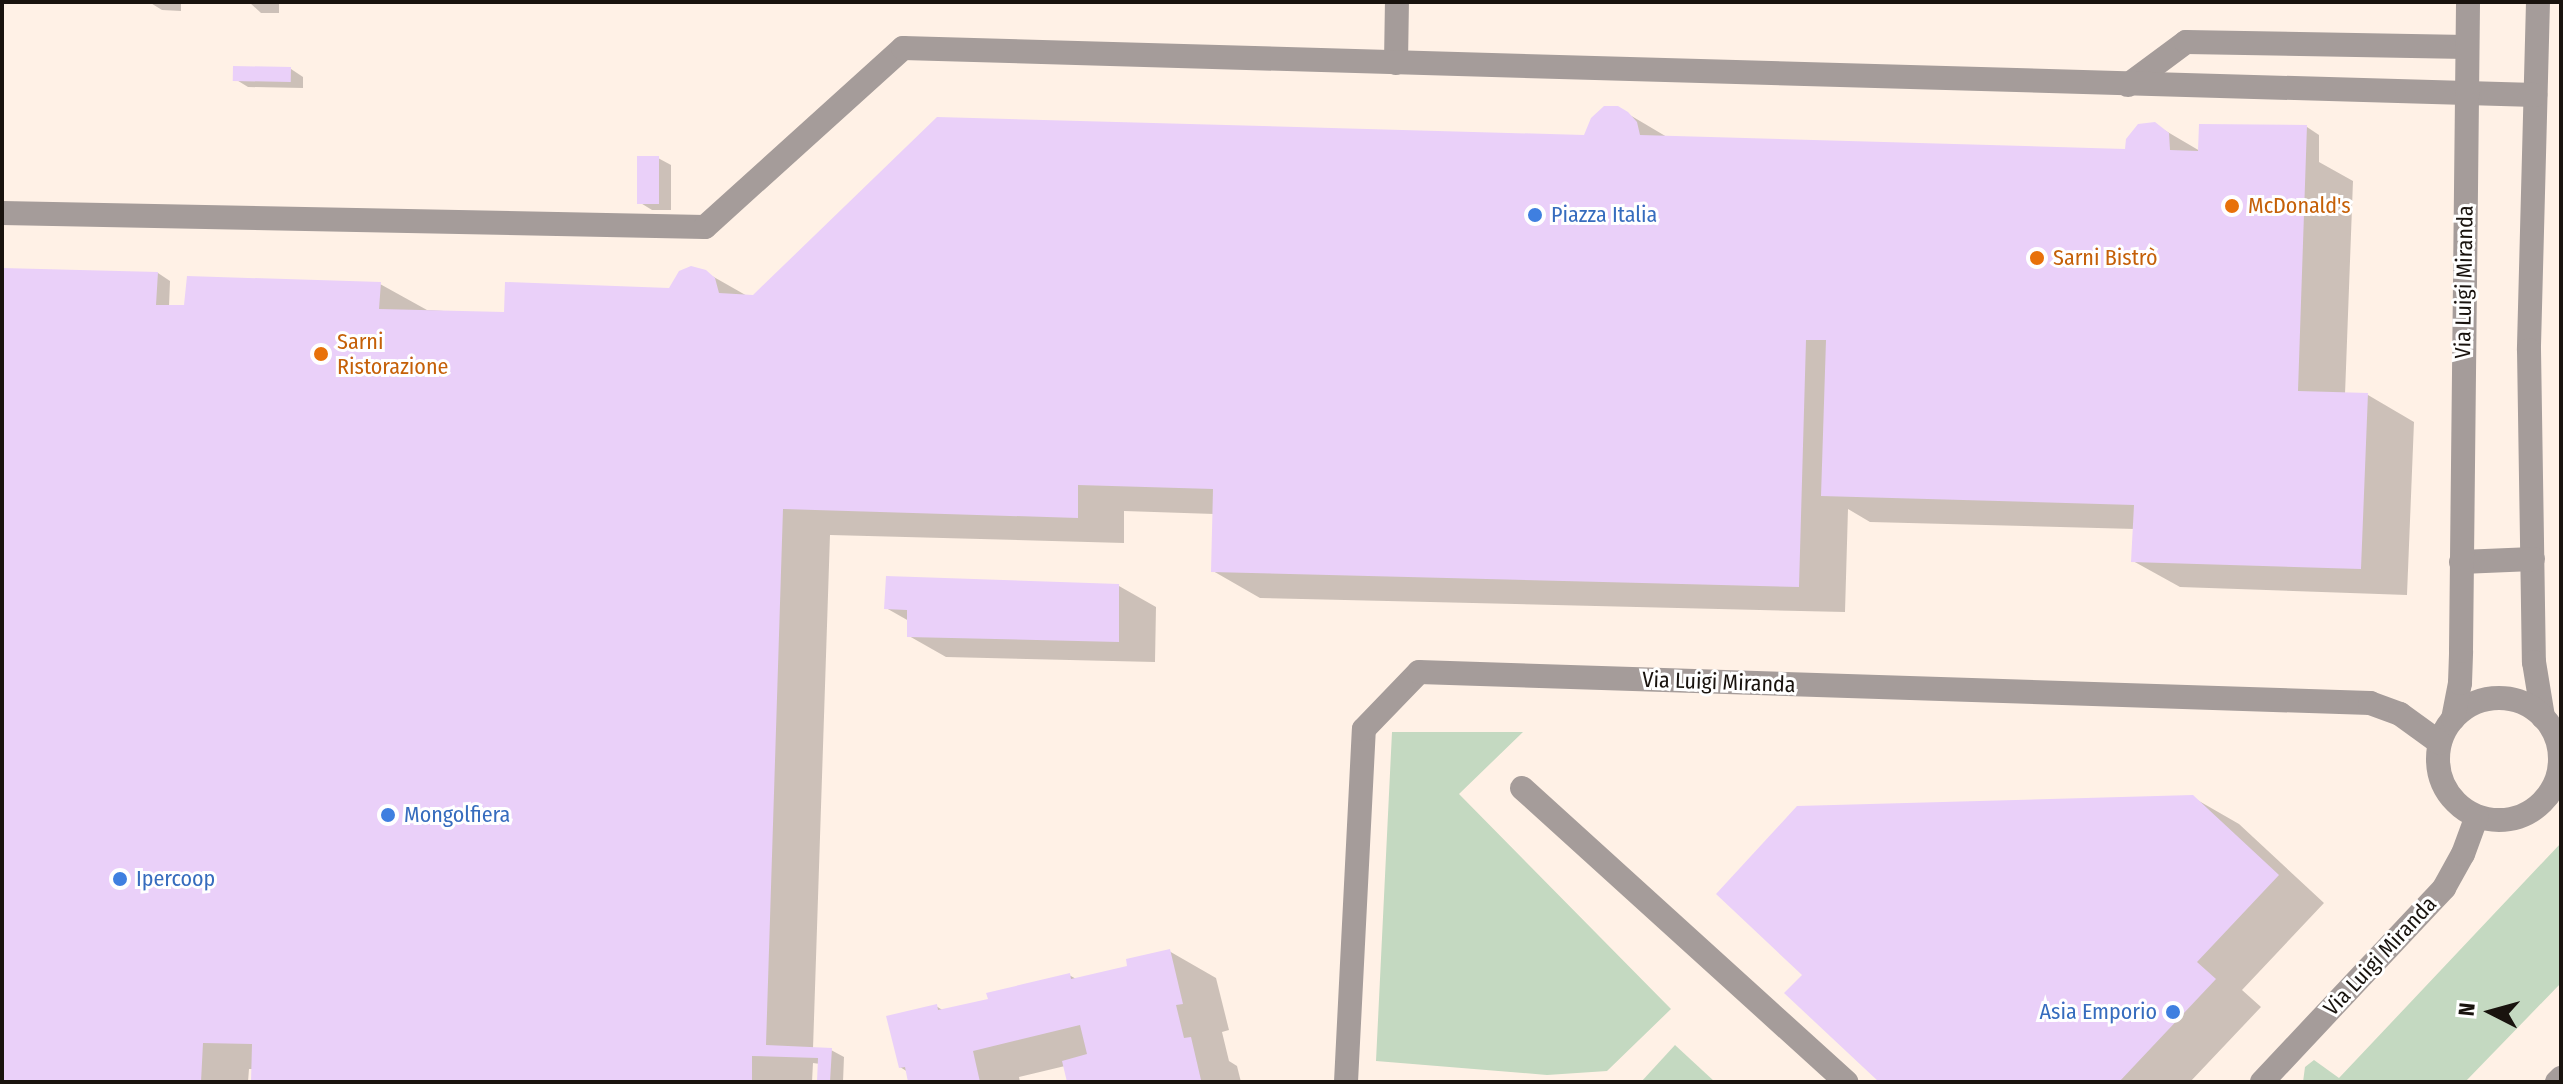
<!DOCTYPE html>
<html>
<head>
<meta charset="utf-8">
<style>
	body { margin:0 }
	#map { position:relative; width:2563px; height:1084px; overflow:hidden; background:#fff1e6; font-family:"Fira Sans Condensed",sans-serif }
	div>[style] { position:absolute }
	.green>* { inset:0; background:#c4d9c1 }
	.shadow>* { inset:0; background:#0003 }
	.building>* { inset:0; background:#ead0f9; transform-origin:0 0 }
	.minor>* { height:24px; margin:-12px; padding:0 12px; transform-origin:12px; border-radius:12px; background:#a59c9a }
	.minor>.ring { margin:-12px; padding:0; box-sizing:content-box; background:none; border:24px solid #a59c9a; border-radius:50% }
	.dots>* { width:22px; height:22px; translate:-50% -50%; box-sizing:border-box; border:4px solid #fff; border-radius:50% }
	span { translate:-50% -50%; white-space:nowrap; text-align:center; line-height:1.15; -webkit-text-stroke:6px #fff; paint-order:stroke }
	.food-label { font-size:22px; color:#c56008 }
	.left { translate:0 -50%; text-align:left }
	.shop-label { font-size:22px; color:#366cbe }
	.right { translate:-100% -50%; text-align:right }
	.street-label { font-size:22px; color:#19130e }
	.frame { position:absolute; inset:0; border:4px solid #19130e; pointer-events:none }
	.north { position:absolute; left:2451px; top:972px; width:80px; height:80px; -webkit-text-stroke:6px #fff; paint-order:stroke; rotate:276deg; font-size:22px; font-weight:700; line-height:32px; text-align:center; color:#19130e }
	.north::after { content:''; display:block; margin:auto; width:28px; height:36px; background:#19130e; clip-path:polygon(50% 0,100% 100%,50% 72%,0 100%) }
</style>
</head>
<body>
<div id="map">
	<div class="green">
		<div style="clip-path:polygon(1392px 732px,1523px 732px,1459px 794px,1671px 1009px,1607px 1071px,1547px 1075px,1376px 1061px)"></div>
		<div style="clip-path:polygon(2561px 843px,2561px 983px,2465px 1082px,2303px 1082px,2305px 1067px,2314px 1060px,2339px 1078px)"></div>
		<div style="clip-path:polygon(1675px 1045px,1715px 1082px,1641px 1082px)"></div>
	</div>
	<div class="shadow">
		<div style="clip-path:polygon(149px 2px,181px 2px,181px 11px,162px 10px)"></div>
		<div style="clip-path:polygon(249px 2px,279px 2px,279px 13px,261px 13px)"></div>
		<div style="clip-path:polygon(291px 69px,303px 77px,303px 88px,248px 87px,235px 79px)"></div>
		<div style="clip-path:polygon(1618px 108px,1667px 137px,2126px 151px,2154px 124px,2200px 151px,2307px 127px,2319px 135px,2319px 162px,2353px 181px,2345px 395px,2368px 395px,2414px 422px,2407px 595px,2180px 587px,2133px 561px,2135px 529px,1870px 522px,1848px 509px,1845px 612px,1260px 598px,1213px 571px,1214px 514px,1124px 511px,1124px 543px,830px 535px,813px 1049px,831px 1050px,844px 1057px,843px 1082px,819px 1082px,820px 1064px,813px 1063px,812px 1082px,253px 1082px,253px 1069px,249px 1069px,248px 1082px,2px 1082px,2px 270px,158px 273px,170px 281px,169px 307px,380px 284px,427px 310px,512px 315px,669px 290px,705px 272px,749px 297px,1585px 137px)"></div>
		<div style="clip-path:polygon(658px 158px,671px 165px,671px 210px,652px 210px,639px 202px)"></div>
		<div style="clip-path:polygon(1119px 586px,1156px 607px,1155px 662px,946px 657px,909px 636px,909px 621px,886px 608px)"></div>
		<div style="clip-path:polygon(2192px 797px,2239px 824px,2324px 903px,2242px 990px,2261px 1007px,2190px 1082px,1882px 1082px)"></div>
		<div style="clip-path:polygon(1169px 951px,1216px 978px,1229px 1030px,1222px 1032px,1229px 1061px,1237px 1066px,1241px 1082px,1069px 1082px,1065px 1066px,1019px 1077px,1020px 1082px,911px 1082px,908px 1072px,900px 1067px,936px 1006px,944px 1011px,990px 1000px,1069px 975px,1078px 980px,1130px 967px)"></div>
	</div>
	<div class="building">
		<div style="left:233px;top:66px;width:58px;height:15px;rotate:1deg"></div>
		<div style="clip-path:polygon(1604px 106px,1618px 106px,1628px 112px,1637px 122px,1640px 135px,2125px 149px,2126px 139px,2138px 124px,2155px 122px,2169px 133px,2170px 150px,2198px 151px,2199px 124px,2307px 125px,2298px 391px,2368px 393px,2361px 569px,2131px 562px,2134px 505px,1821px 496px,1826px 340px,1806px 340px,1799px 587px,1211px 572px,1213px 489px,1078px 485px,1078px 518px,783px 509px,766px 1045px,832px 1048px,830px 1082px,817px 1082px,818px 1058px,752px 1056px,752px 1082px,251px 1082px,252px 1044px,203px 1043px,201px 1082px,2px 1082px,2px 268px,158px 272px,156px 305px,184px 305px,187px 276px,381px 282px,379px 309px,504px 312px,505px 282px,669px 288px,679px 271px,691px 266px,706px 270px,715px 278px,719px 293px,753px 295px,937px 117px,1584px 135px,1591px 118px)"></div>
		<div style="left:637px;top:156px;width:22px;height:48px"></div>
		<div style="clip-path:polygon(886px 576px,1119px 584px,1119px 642px,907px 637px,907px 610px,884px 609px)"></div>
		<div style="clip-path:polygon(2193px 795px,2279px 875px,2197px 962px,2216px 979px,2119px 1082px,1879px 1082px,1784px 993px,1802px 975px,1716px 894px,1797px 806px)"></div>
		<div style="clip-path:polygon(1170px 949px,1183px 1004px,1176px 1005px,1184px 1038px,1191px 1037px,1201px 1080px,1067px 1082px,1062px 1061px,1087px 1054px,1080px 1025px,973px 1051px,980px 1082px,908px 1082px,905px 1067px,899px 1068px,886px 1016px,937px 1004px,938px 1010px,988px 999px,986px 993px,1070px 973px,1071px 979px,1127px 966px,1126px 959px)"></div>
	</div>
	<div class="minor">
		<div style="left:2538px;top:2px;width:348px;rotate:91.5deg"></div>
		<div style="left:2529px;top:350px;width:312px;rotate:89.1deg"></div>
		<div style="left:2534px;top:662px;width:56px;rotate:80.7deg"></div>
		<div style="left:1396px;top:63px;width:61px;rotate:-89.1deg"></div>
		<div style="left:2128px;top:85px;width:72px;rotate:-36.6deg"></div>
		<div style="left:2186px;top:42px;width:281px;rotate:1deg"></div>
		<div style="left:2px;top:213px;width:703px;rotate:1.14deg"></div>
		<div style="left:705px;top:227px;width:267px;rotate:-42.1deg"></div>
		<div style="left:903px;top:48px;width:1633px;rotate:1.65deg"></div>
		<div style="left:2461px;top:562px;width:72px;rotate:-2.4deg"></div>
		<div class="ring" style="left:2438px;top:698px;width:98px;height:98px"></div>
		<div style="left:2453px;top:719px;width:37px;rotate:-79deg"></div>
		<div style="left:2460px;top:683px;width:32px;rotate:-88deg"></div>
		<div style="left:2461px;top:651px;width:649px;rotate:-89.38deg"></div>
		<div style="left:1522px;top:788px;width:438px;rotate:42.2deg"></div>
		<div style="left:1346px;top:1082px;width:353px;rotate:-87.1deg"></div>
		<div style="left:1364px;top:729px;width:79px;rotate:-46deg"></div>
		<div style="left:1419px;top:672px;width:952px;rotate:1.87deg"></div>
		<div style="left:2370px;top:703px;width:32px;rotate:20deg"></div>
		<div style="left:2400px;top:714px;width:49px;rotate:35.9deg"></div>
		<div style="left:2262px;top:1082px;width:266px;rotate:-46.8deg"></div>
		<div style="left:2444px;top:888px;width:39px;rotate:-61deg"></div>
		<div style="left:2463px;top:854px;width:40px;rotate:-69.8deg"></div>
		<div style="left:2557px;top:1082px;width:6px;rotate:-45deg"></div>
	</div>
	<div class="dots">
		<div style="left:2232px;top:206px;background:#e8710a"></div>
		<div style="left:1535px;top:215px;background:#3f7fe0"></div>
		<div style="left:2037px;top:258px;background:#e8710a"></div>
		<div style="left:321px;top:354px;background:#e8710a"></div>
		<div style="left:388px;top:815px;background:#3f7fe0"></div>
		<div style="left:120px;top:879px;background:#3f7fe0"></div>
		<div style="left:2173px;top:1012px;background:#3f7fe0"></div>
	</div>
	<div class="food-label">
		<span class="left" style="left:2248px;top:206px">McDonald's</span>
		<span class="left" style="left:2053px;top:258px">Sarni Bistrò</span>
		<span class="left" style="left:337px;top:354px">Sarni<br>Ristorazione</span>
	</div>
	<div class="shop-label">
		<span class="left" style="left:1551px;top:215px">Piazza Italia</span>
		<span class="left" style="left:404px;top:815px">Mongolfiera</span>
		<span class="left" style="left:136px;top:879px">Ipercoop</span>
		<span class="right" style="left:2157px;top:1012px">Asia Emporio</span>
	</div>
	<div class="street-label">
		<span style="left:2464px;top:282px;rotate:-89deg">Via Luigi Miranda</span>
		<span style="left:1719px;top:682px;rotate:2deg">Via Luigi Miranda</span>
		<span style="left:2380px;top:956px;rotate:-47deg">Via Luigi Miranda</span>
	</div>
	<div class="frame"></div>
	<div class="north">N</div>
</div>
</body>
</html>
